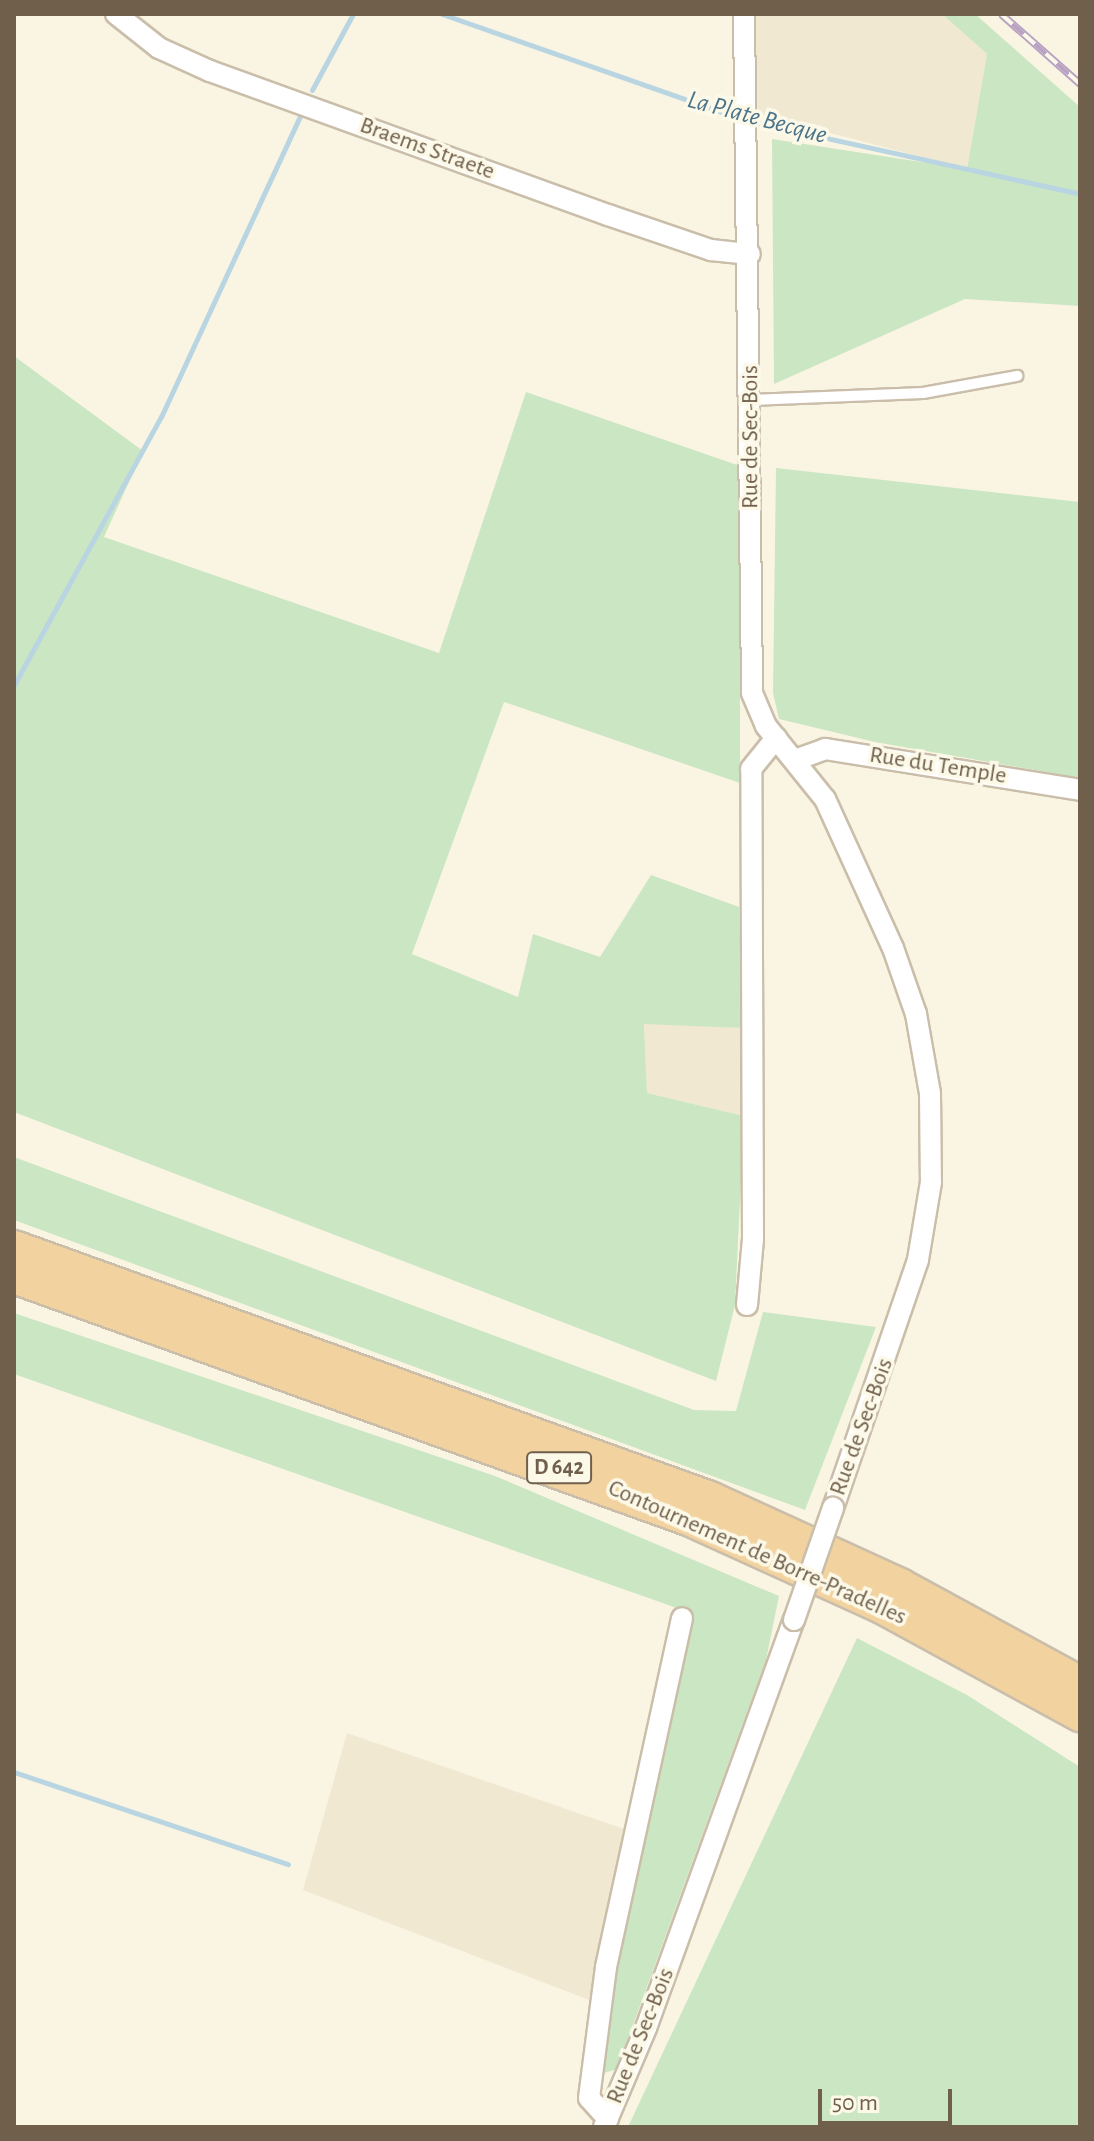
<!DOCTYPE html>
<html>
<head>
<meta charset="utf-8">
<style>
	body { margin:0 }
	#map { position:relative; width:1094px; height:2141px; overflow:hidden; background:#faf5e3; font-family:"Alegreya Sans",sans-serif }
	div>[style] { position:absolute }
	.residential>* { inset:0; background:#f1e8d2 }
	.green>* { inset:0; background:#cbe6c3 }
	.stream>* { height:5px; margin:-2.5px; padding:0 2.5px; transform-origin:2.5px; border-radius:2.5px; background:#b9d5e2 }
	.roads { filter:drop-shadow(2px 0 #cabeaa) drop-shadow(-2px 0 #cabeaa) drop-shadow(0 2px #cabeaa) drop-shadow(0 -2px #cabeaa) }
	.service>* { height:10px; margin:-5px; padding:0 5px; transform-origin:5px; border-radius:5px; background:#fff }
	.minor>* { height:20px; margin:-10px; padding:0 10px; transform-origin:10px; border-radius:10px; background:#fff }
	.trunk>* { height:34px; margin:-17px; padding:0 17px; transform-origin:17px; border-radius:17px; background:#f2d39f }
	.rail>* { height:8px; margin-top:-4px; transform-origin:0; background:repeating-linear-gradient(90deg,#fdf9e9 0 15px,#b9a3c2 0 30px); box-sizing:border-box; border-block:2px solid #b9a3c2 }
	.bridges { filter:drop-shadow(2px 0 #cabeaa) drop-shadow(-2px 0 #cabeaa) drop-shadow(0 2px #cabeaa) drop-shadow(0 -2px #cabeaa) }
	.minor-bridge>* { height:20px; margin:-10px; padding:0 10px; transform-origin:10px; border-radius:10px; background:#fff }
	span { translate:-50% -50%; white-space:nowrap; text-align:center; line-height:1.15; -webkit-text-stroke:7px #fdf9e9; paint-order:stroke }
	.shield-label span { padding:2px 6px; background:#fdf9e9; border:2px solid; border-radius:6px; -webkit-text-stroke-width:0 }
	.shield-label { font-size:22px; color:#705f4b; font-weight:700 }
	.street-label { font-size:24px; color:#705f4b }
	.water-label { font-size:26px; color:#4a7389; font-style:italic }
	.frame { position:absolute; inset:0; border:16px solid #705f4b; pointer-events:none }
	.scale { position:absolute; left:818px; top:2089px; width:134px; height:36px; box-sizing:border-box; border:4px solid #705f4b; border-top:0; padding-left:10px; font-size:24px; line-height:28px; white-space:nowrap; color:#705f4b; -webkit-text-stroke:6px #fdf9e9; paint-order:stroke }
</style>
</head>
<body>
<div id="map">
	<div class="residential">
		<div style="clip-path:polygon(752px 14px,942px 14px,987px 54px,967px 169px,754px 113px)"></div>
		<div style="clip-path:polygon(644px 1023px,743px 1028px,744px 1116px,647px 1093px)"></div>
		<div style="clip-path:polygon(347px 1733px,624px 1829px,589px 2000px,303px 1890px)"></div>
	</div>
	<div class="green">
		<div style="clip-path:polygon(942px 14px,975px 14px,1080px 107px,1080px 306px,965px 299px,774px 384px,772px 139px,967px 169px,987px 54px)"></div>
		<div style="clip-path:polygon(14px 356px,143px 451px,104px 537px,439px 653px,526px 392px,740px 466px,740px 783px,504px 702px,412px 954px,518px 997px,533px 934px,600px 957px,651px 875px,739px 907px,743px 1028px,644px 1024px,647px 1093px,744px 1116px,735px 1305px,716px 1381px,14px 1112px)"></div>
		<div style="clip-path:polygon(776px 468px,1080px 502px,1080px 778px,875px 742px,779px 719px,773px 693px)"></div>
		<div style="clip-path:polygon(14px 1157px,694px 1410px,736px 1411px,763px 1312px,876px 1327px,805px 1510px,14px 1220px)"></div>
		<div style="clip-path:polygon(14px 1313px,495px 1476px,779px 1596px,766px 1660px,617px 2069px,601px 2074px,623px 1937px,691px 1613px,14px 1374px)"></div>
		<div style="clip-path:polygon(857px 1638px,967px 1695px,1080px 1767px,1080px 2127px,628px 2127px)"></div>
	</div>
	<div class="stream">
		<div style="left:442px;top:14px;width:315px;rotate:19.3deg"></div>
		<div style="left:312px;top:90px;width:86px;rotate:-61.7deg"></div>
		<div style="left:749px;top:121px;width:339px;rotate:12.4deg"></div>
		<div style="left:14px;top:685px;width:306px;rotate:-61.3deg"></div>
		<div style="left:161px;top:417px;width:332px;rotate:-65.2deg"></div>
		<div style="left:14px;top:1772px;width:289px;rotate:18.6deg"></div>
	</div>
	<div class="roads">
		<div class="service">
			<div style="left:751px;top:400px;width:172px;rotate:-2.3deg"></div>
			<div style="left:923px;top:393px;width:96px;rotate:-10.3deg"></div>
		</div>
		<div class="minor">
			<div style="left:116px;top:14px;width:55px;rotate:38.3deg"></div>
			<div style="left:159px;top:48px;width:56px;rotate:24.3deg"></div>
			<div style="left:210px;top:71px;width:423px;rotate:19.9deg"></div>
			<div style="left:608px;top:215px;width:109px;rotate:18.8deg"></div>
			<div style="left:711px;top:250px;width:39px;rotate:6deg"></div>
			<div style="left:744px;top:14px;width:679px;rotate:89.32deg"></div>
			<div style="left:752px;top:693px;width:36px;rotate:67deg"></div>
			<div style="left:766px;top:726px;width:94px;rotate:51.1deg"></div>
			<div style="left:825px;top:799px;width:164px;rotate:65.5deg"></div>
			<div style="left:893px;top:948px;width:70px;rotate:70.8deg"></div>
			<div style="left:916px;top:1014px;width:80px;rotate:80deg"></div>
			<div style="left:930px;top:1093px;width:89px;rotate:89.4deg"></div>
			<div style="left:931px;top:1182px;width:79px;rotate:99.5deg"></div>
			<div style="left:918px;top:1260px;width:262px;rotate:108.9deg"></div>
			<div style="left:798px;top:759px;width:29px;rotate:-20deg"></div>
			<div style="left:825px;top:749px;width:258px;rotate:9.1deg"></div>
			<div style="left:747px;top:1305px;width:66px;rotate:-84.8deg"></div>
			<div style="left:753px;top:1239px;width:470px;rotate:-90.2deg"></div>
			<div style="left:751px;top:769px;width:40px;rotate:-51deg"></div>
			<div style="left:608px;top:2119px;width:28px;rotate:-132deg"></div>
			<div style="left:589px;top:2098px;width:132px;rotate:-82.6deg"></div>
			<div style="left:606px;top:1967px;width:357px;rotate:-77.7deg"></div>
			<div style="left:604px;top:2127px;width:108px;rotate:-67deg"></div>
			<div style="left:646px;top:2028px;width:434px;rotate:-70.1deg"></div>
		</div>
		<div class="trunk">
			<div style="left:14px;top:1248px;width:740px;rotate:19.83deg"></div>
			<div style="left:710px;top:1499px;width:209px;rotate:24.6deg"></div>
			<div style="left:900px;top:1586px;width:205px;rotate:28.6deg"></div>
			<div style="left:14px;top:1276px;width:719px;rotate:19.74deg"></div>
			<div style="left:691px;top:1519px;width:210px;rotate:24.5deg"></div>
			<div style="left:882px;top:1606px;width:226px;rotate:28.6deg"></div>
		</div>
	</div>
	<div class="rail">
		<div style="left:1001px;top:14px;width:106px;rotate:41.5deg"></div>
	</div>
	<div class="bridges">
		<div class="minor-bridge">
			<div style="left:794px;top:1620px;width:119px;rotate:-70.8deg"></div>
		</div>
	</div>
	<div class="shield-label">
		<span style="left:559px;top:1468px">D 642</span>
	</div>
	<div class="street-label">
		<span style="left:427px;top:149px;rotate:20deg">Braems Straete</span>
		<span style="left:751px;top:437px;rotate:-90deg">Rue de Sec-Bois</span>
		<span style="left:938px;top:766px;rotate:9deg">Rue du Temple</span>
		<span style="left:862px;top:1427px;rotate:-70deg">Rue de Sec-Bois</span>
		<span style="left:757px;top:1553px;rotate:24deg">Contournement de Borre-Pradelles</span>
		<span style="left:641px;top:2036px;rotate:-68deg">Rue de Sec-Bois</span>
	</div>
	<div class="water-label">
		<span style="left:757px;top:118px;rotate:15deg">La Plate Becque</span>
	</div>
	<div class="frame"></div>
	<div class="scale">50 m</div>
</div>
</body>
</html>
